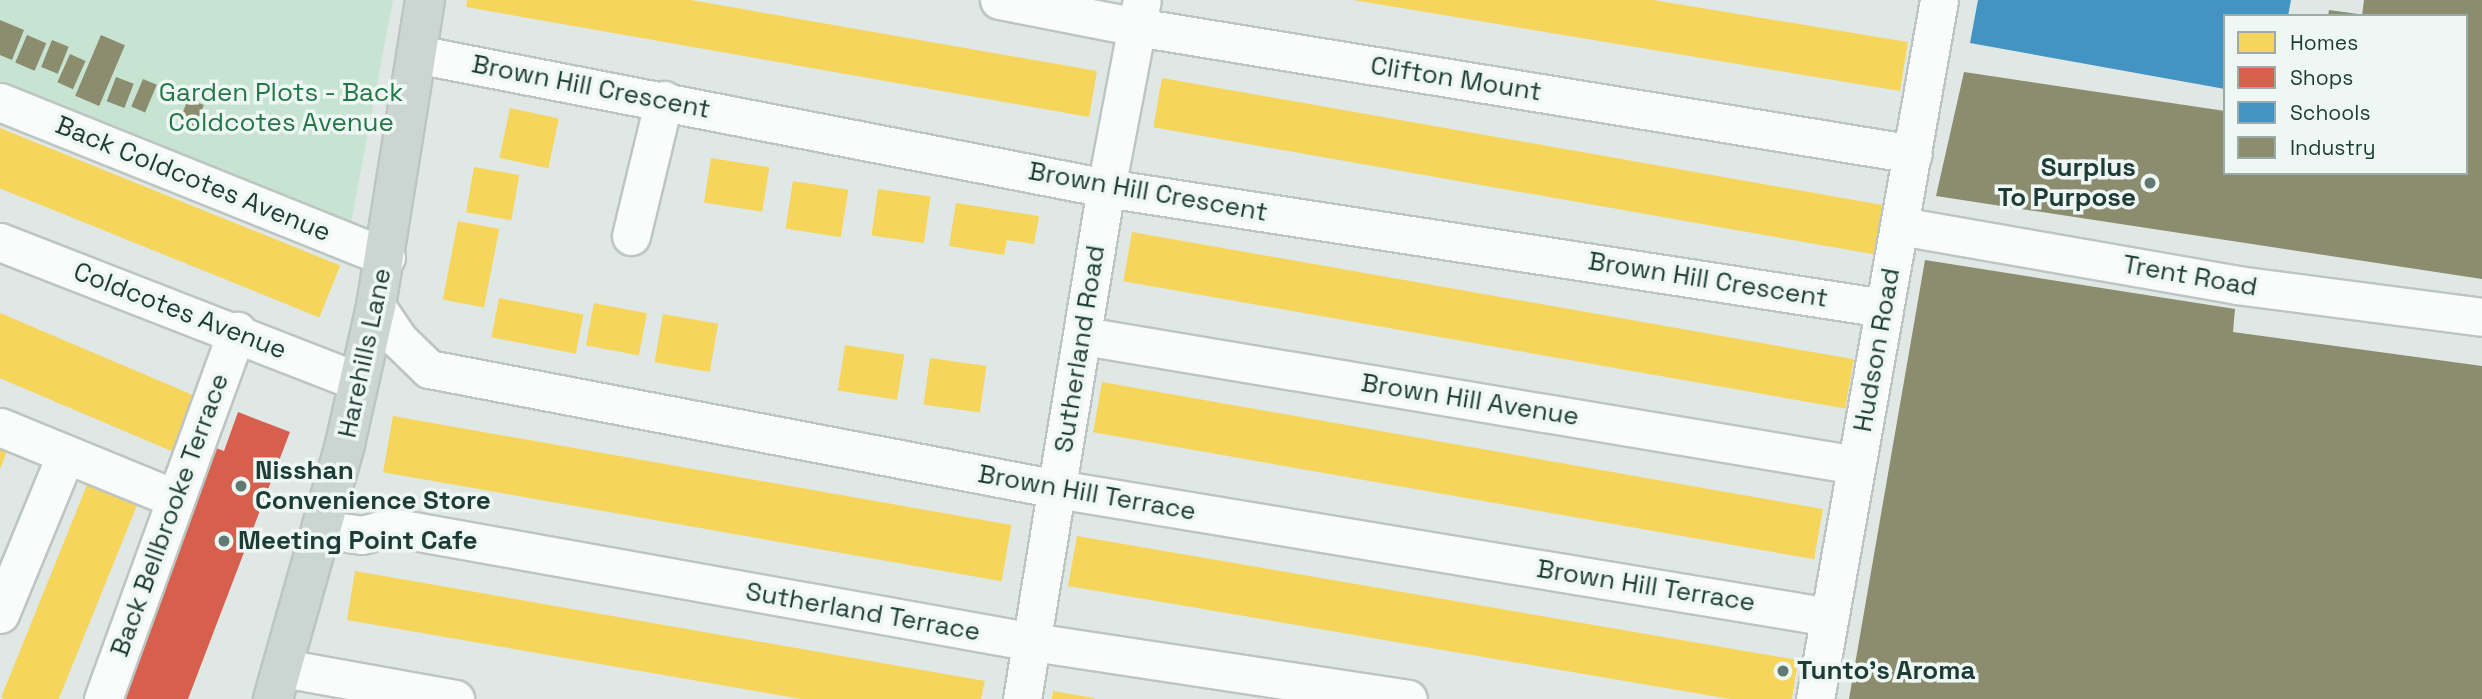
<!DOCTYPE html>
<html>
<head>
<meta charset="utf-8">
<style>
	body { margin:0 }
	#map { position:relative; width:2482px; height:699px; overflow:hidden; background:#e0e8e5; font-family:"Space Grotesk",sans-serif }
	div>[style] { position:absolute }
	.green>* { inset:0; background:#c7e3d1 }
	.homes>* { inset:0; background:#f6d55c; transform-origin:0 0 }
	.shops>* { inset:0; background:#d6604d }
	.schools>* { inset:0; background:#4393c3 }
	.industry>* { inset:0; background:#8c8c6e; transform-origin:0 0 }
	.roads { filter:drop-shadow(2px 0 #bdc5c2) drop-shadow(-2px 0 #bdc5c2) drop-shadow(0 2px #bdc5c2) drop-shadow(0 -2px #bdc5c2) }
	.minor>* { height:37px; margin:-18.5px; padding:0 18.5px; transform-origin:18.5px; border-radius:18.5px; background:#fafcfb }
	.major>* { height:38px; margin:-19px; padding:0 19px; transform-origin:19px; border-radius:19px; background:#cbd5d2 }
	.dots>* { width:19px; height:19px; translate:-50% -50%; box-sizing:border-box; border:4px solid #eef7f3; border-radius:50% }
	span { translate:-50% -50%; white-space:nowrap; text-align:center; line-height:1.15; -webkit-text-stroke:7px #eef7f3; paint-order:stroke }
	.street-label { font-size:26px; color:#1d3c35 }
	.park-label { font-size:26px; color:#237748 }
	.poi-label { font-size:26px; color:#1d3c35; font-weight:700 }
	.right { translate:-100% -50%; text-align:right }
	.left { translate:0 -50%; text-align:left }
	.legend { position:absolute; left:2223px; top:14px; width:245px; height:161px; box-sizing:border-box; background:#eef7f3; border:2px solid #9aaca7; margin:0; padding:9px 12px; list-style:none; font-size:21px; color:#1d3c35 }
	.legend li { display:flex; align-items:center; gap:14px; height:35px }
	.legend b { width:35px; border:2px solid #9aaca7 }
</style>
</head>
<body>
<div id="map">
	<div class="green">
		<div style="clip-path:polygon(0 0,393px 0,349px 233px,0 90px)"></div>
	</div>
	<div class="homes">
		<div style="clip-path:polygon(467px 0,691px 0,1097px 71px,1089px 117px,466px 7px)"></div>
		<div style="clip-path:polygon(1353px 0,1653px 0,1908px 42px,1900px 91px)"></div>
		<div style="left:1162px;top:78px;width:733px;height:50px;rotate:10deg"></div>
		<div style="left:510px;top:108px;width:50px;height:51px;rotate:12deg"></div>
		<div style="left:0;top:128px;width:367px;height:56px;rotate:22deg"></div>
		<div style="left:711px;top:158px;width:59px;height:45px;rotate:9deg"></div>
		<div style="left:474px;top:167px;width:46px;height:46px;rotate:10deg"></div>
		<div style="left:793px;top:181px;width:56px;height:48px;rotate:9deg"></div>
		<div style="left:878px;top:189px;width:53px;height:47px;rotate:8deg"></div>
		<div style="clip-path:polygon(956px 203px,1039px 216px,1034px 244px,1007px 240px,1004px 255px,949px 246px)"></div>
		<div style="left:458px;top:221px;width:42px;height:80px;rotate:11deg"></div>
		<div style="left:1132px;top:232px;width:733px;height:50px;rotate:10deg"></div>
		<div style="left:499px;top:298px;width:86px;height:40px;rotate:11deg"></div>
		<div style="left:594px;top:303px;width:54px;height:43px;rotate:11deg"></div>
		<div style="left:0;top:313px;width:216px;height:60px;rotate:23deg"></div>
		<div style="left:663px;top:314px;width:56px;height:49px;rotate:10deg"></div>
		<div style="left:845px;top:345px;width:60px;height:46px;rotate:9deg"></div>
		<div style="left:930px;top:358px;width:57px;height:47px;rotate:8deg"></div>
		<div style="left:1102px;top:382px;width:732px;height:51px;rotate:10deg"></div>
		<div style="left:393px;top:416px;width:628px;height:57px;rotate:10deg"></div>
		<div style="clip-path:polygon(0 440px,10px 444px,0 469px)"></div>
		<div style="left:91px;top:475px;width:54px;height:240px;rotate:22deg"></div>
		<div style="clip-path:polygon(1077px 536px,1798px 660px,1792px 699px,1730px 699px,1068px 586px)"></div>
		<div style="clip-path:polygon(355px 571px,985px 681px,981px 699px,801px 699px,347px 620px)"></div>
		<div style="clip-path:polygon(1053px 691px,1094px 698px,1094px 699px,1052px 699px)"></div>
	</div>
	<div class="shops">
		<div style="clip-path:polygon(238px 412px,290px 432px,188px 699px,111px 699px,208px 445px,224px 451px)"></div>
	</div>
	<div class="schools">
		<div style="clip-path:polygon(1978px 0,2291px 0,2288px 16px,2225px 16px,2225px 89px,1970px 43px)"></div>
	</div>
	<div class="industry">
		<div style="clip-path:polygon(2364px 0,2482px 0,2482px 279px,1936px 196px,1964px 72px,2225px 111px,2225px 173px,2466px 173px,2466px 16px,2362px 16px)"></div>
		<div style="clip-path:polygon(2329px 10px,2358px 14px,2358px 16px,2328px 16px)"></div>
		<div style="clip-path:polygon(0 20px,24px 30px,12px 60px,0 55px)"></div>
		<div style="left:27px;top:35px;width:21px;height:30px;rotate:23deg"></div>
		<div style="left:101px;top:35px;width:26px;height:66px;rotate:23deg"></div>
		<div style="left:52px;top:40px;width:18px;height:29px;rotate:22deg"></div>
		<div style="left:70px;top:54px;width:17px;height:31px;rotate:24deg"></div>
		<div style="left:116px;top:77px;width:19px;height:26px;rotate:21deg"></div>
		<div style="left:143px;top:79px;width:15px;height:30px;rotate:23deg"></div>
		<div style="left:188px;top:99px;width:17px;height:30px;rotate:21deg"></div>
		<div style="clip-path:polygon(1925px 260px,2235px 309px,2233px 332px,2482px 366px,2482px 699px,1849px 699px)"></div>
	</div>
	<div class="roads">
		<div class="minor">
			<div style="left:999px;top:0;width:141px;rotate:11.1deg"></div>
			<div style="left:1137px;top:27px;width:786px;rotate:9.29deg"></div>
			<div style="left:416px;top:54px;width:703px;rotate:10.99deg"></div>
			<div style="left:1106px;top:188px;width:787px;rotate:8.77deg"></div>
			<div style="left:0;top:102px;width:416px;rotate:21.9deg"></div>
			<div style="left:1900px;top:226px;width:342px;rotate:9.9deg"></div>
			<div style="left:2237px;top:285px;width:247px;rotate:7.4deg"></div>
			<div style="left:631px;top:236px;width:140px;rotate:-76.4deg"></div>
			<div style="left:0;top:242px;width:385px;rotate:21.3deg"></div>
			<div style="left:376px;top:306px;width:40px;rotate:56deg"></div>
			<div style="left:398px;top:339px;width:43px;rotate:44.1deg"></div>
			<div style="left:429px;top:369px;width:639px;rotate:10.82deg"></div>
			<div style="left:1057px;top:489px;width:783px;rotate:9.41deg"></div>
			<div style="left:1084px;top:336px;width:783px;rotate:9.49deg"></div>
			<div style="left:0;top:427px;width:188px;rotate:22.2deg"></div>
			<div style="left:320px;top:529px;width:42px;rotate:8.1deg"></div>
			<div style="left:362px;top:535px;width:30px;rotate:-15deg"></div>
			<div style="left:391px;top:527px;width:652px;rotate:10.16deg"></div>
			<div style="left:1033px;top:642px;width:379px;rotate:8.6deg"></div>
			<div style="left:0;top:614px;width:173px;rotate:-67.6deg"></div>
			<div style="left:283px;top:668px;width:175px;rotate:10.2deg"></div>
			<div style="left:103px;top:699px;width:392px;rotate:-70deg"></div>
			<div style="left:1022px;top:699px;width:518px;rotate:-80.67deg"></div>
			<div style="left:1106px;top:188px;width:191px;rotate:-79.2deg"></div>
			<div style="left:1815px;top:699px;width:710px;rotate:-79.94deg"></div>
		</div>
		<div class="major">
			<div style="left:273px;top:699px;width:265px;rotate:-74.2deg"></div>
			<div style="left:345px;top:444px;width:141px;rotate:-77.3deg"></div>
			<div style="left:376px;top:306px;width:310px;rotate:-80.9deg"></div>
		</div>
	</div>
	<div class="dots">
		<div style="left:2150px;top:183px;background:#617873"></div>
		<div style="left:241px;top:486px;background:#617873"></div>
		<div style="left:224px;top:541px;background:#617873"></div>
		<div style="left:1783px;top:671px;background:#617873"></div>
	</div>
	<div class="street-label">
		<span style="left:1456px;top:79px;rotate:9deg">Clifton Mount</span>
		<span style="left:591px;top:87px;rotate:11deg">Brown Hill Crescent</span>
		<span style="left:193px;top:179px;rotate:22deg">Back Coldcotes Avenue</span>
		<span style="left:1148px;top:192px;rotate:10deg">Brown Hill Crescent</span>
		<span style="left:2190px;top:276px;rotate:10deg">Trent Road</span>
		<span style="left:1708px;top:280px;rotate:9deg">Brown Hill Crescent</span>
		<span style="left:180px;top:311px;rotate:21deg">Coldcotes Avenue</span>
		<span style="left:1080px;top:349px;rotate:-81deg">Sutherland Road</span>
		<span style="left:1877px;top:350px;rotate:-80deg">Hudson Road</span>
		<span style="left:365px;top:353px;rotate:-78deg">Harehills Lane</span>
		<span style="left:1470px;top:400px;rotate:9deg">Brown Hill Avenue</span>
		<span style="left:1087px;top:493px;rotate:10deg">Brown Hill Terrace</span>
		<span style="left:170px;top:515px;rotate:-70deg">Back Bellbrooke Terrace</span>
		<span style="left:1646px;top:586px;rotate:9deg">Brown Hill Terrace</span>
		<span style="left:863px;top:612px;rotate:10deg">Sutherland Terrace</span>
	</div>
	<div class="park-label">
		<span style="left:281px;top:108px">Garden Plots - Back<br>Coldcotes Avenue</span>
	</div>
	<div class="poi-label">
		<span class="right" style="left:2136px;top:183px">Surplus<br>To Purpose</span>
		<span class="left" style="left:255px;top:486px">Nisshan<br>Convenience Store</span>
		<span class="left" style="left:238px;top:541px">Meeting Point Cafe</span>
		<span class="left" style="left:1797px;top:671px">Tunto's Aroma</span>
	</div>
	<ul class="legend">
	<li><b style="height:19px;background:#f6d55c"></b>Homes</li>
	<li><b style="height:19px;background:#d6604d"></b>Shops</li>
	<li><b style="height:19px;background:#4393c3"></b>Schools</li>
	<li><b style="height:19px;background:#8c8c6e"></b>Industry</li>
	</ul>
</div>
</body>
</html>
